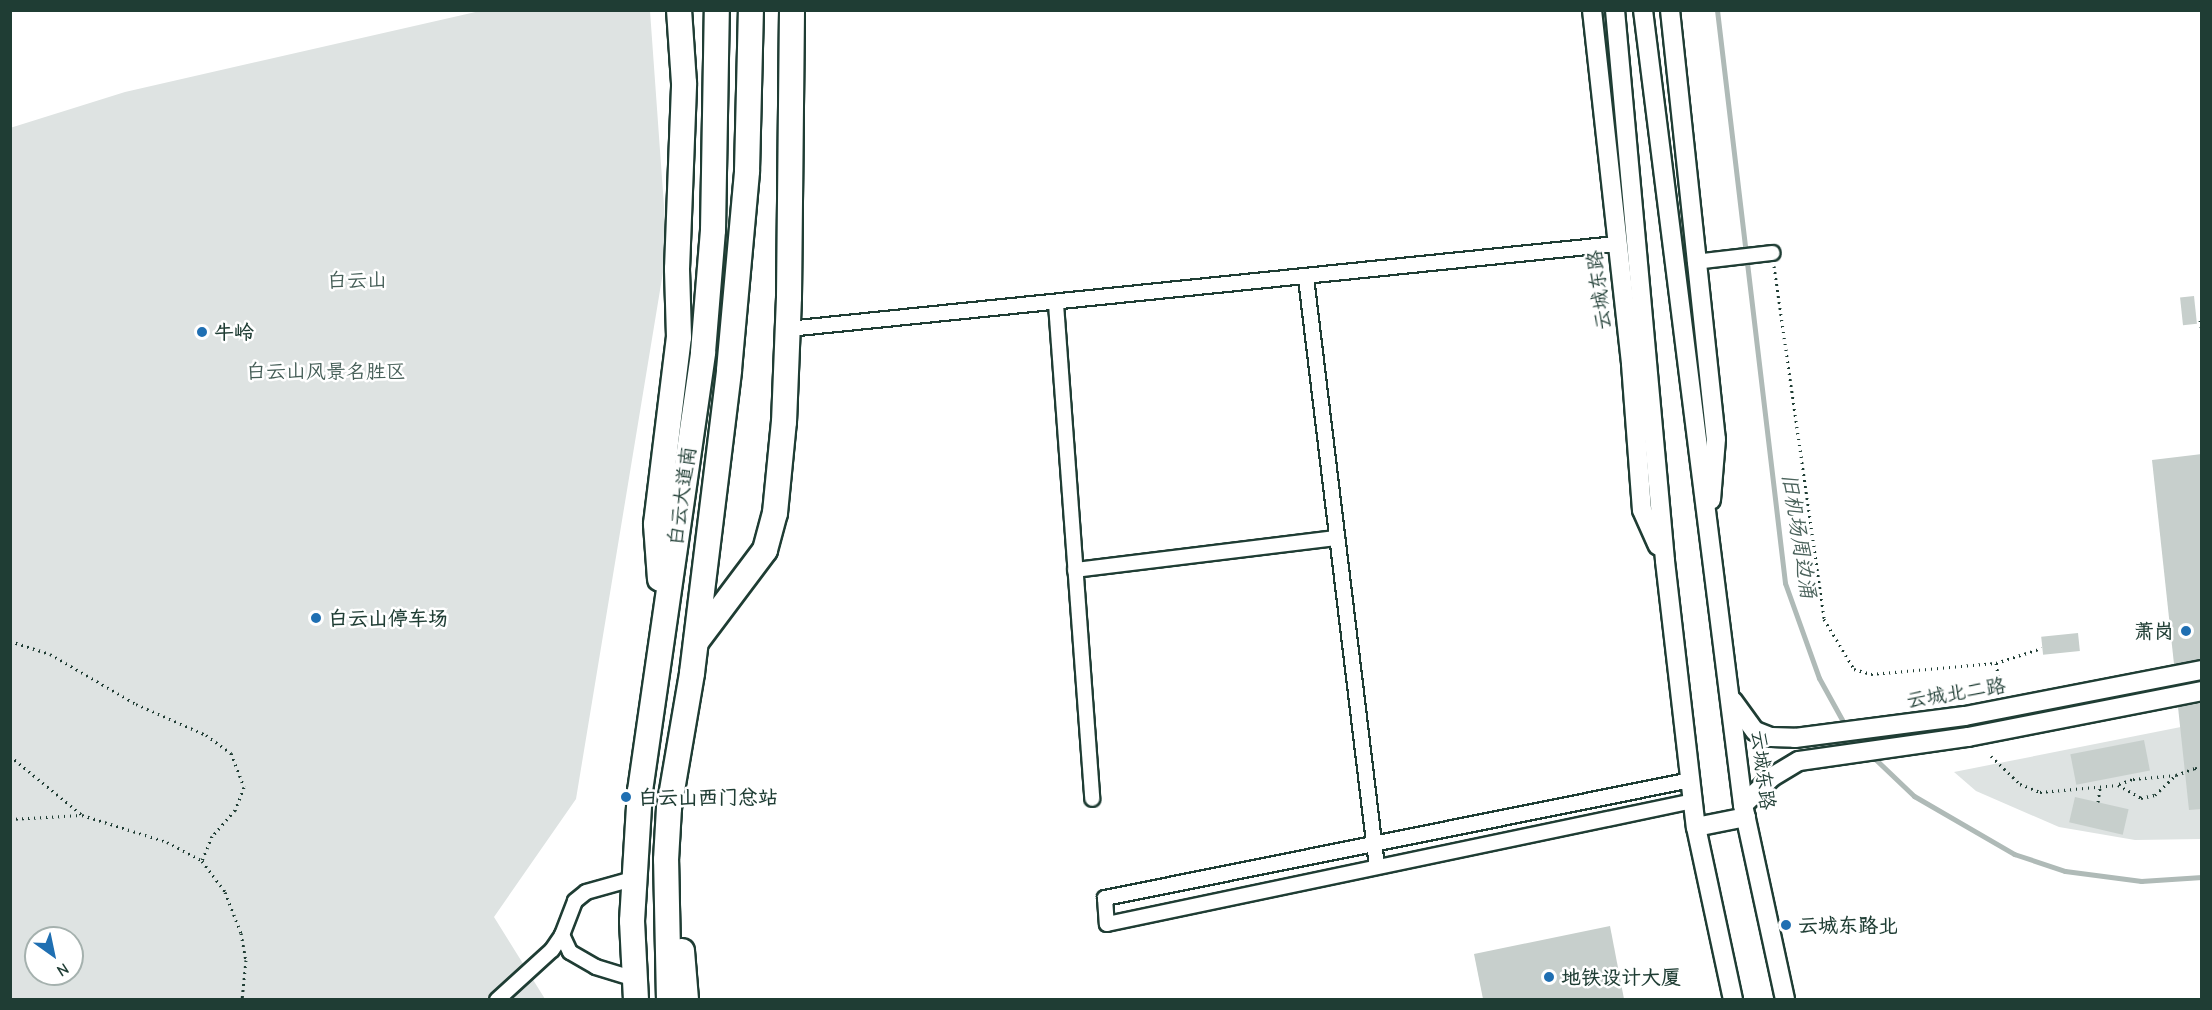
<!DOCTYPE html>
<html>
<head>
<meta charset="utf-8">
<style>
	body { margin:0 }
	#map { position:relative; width:2212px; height:1010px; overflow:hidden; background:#fff; font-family:"Comic Neue","LXGW WenKai TC",sans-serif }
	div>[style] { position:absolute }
	.green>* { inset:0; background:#dee3e2 }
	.stream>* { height:5px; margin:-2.5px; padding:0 2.5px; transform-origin:2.5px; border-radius:2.5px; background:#afbab7 }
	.building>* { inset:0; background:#c7cfcc; transform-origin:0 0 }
	.path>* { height:3px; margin-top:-1.5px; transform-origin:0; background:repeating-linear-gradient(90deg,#1f3d34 0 1.5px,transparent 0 6px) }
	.roads { filter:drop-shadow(2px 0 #1f3d34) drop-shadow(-2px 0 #1f3d34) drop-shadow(0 2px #1f3d34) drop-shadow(0 -2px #1f3d34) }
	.street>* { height:14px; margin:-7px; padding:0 7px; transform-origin:7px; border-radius:7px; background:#fff }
	.secondary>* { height:18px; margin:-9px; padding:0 9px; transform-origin:9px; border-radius:9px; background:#fff }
	.highway>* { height:24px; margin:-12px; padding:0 12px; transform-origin:12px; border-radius:12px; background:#fff }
	.dots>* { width:16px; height:16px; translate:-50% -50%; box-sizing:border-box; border:3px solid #fff; border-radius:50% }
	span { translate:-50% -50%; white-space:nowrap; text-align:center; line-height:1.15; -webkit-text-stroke:5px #fff; paint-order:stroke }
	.park-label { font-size:20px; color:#455e57 }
	.street-label { font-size:20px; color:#1f3d34 }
	.poi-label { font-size:20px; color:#1f3d34; font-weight:700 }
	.left { translate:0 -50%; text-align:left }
	.right { translate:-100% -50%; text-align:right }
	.water-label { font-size:21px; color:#4a625b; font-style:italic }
	.frame { position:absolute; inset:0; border:12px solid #1f3d34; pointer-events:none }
	.north { position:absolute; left:24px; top:926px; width:60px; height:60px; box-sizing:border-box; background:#fff; border:2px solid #a5b1ae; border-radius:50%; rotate:147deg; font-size:16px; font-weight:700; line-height:24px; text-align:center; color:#1f3d34 }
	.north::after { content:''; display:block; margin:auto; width:21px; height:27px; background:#1f6fb2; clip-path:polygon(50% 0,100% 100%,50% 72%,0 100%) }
</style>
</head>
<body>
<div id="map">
	<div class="green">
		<div style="clip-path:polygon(evenodd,480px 11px,650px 11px,667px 248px,576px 799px,494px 917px,545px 999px,11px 999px,10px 128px,125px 92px,480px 11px,36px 938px,72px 938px,72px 974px,36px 974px,36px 938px)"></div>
		<div style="clip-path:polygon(2201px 723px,2201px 839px,2135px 840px,2059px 827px,1976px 791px,1954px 772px)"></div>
	</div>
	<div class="stream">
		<div style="left:1717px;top:10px;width:577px;rotate:83.23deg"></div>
		<div style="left:1785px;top:583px;width:101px;rotate:70.3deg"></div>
		<div style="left:1819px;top:678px;width:56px;rotate:61.1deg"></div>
		<div style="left:1872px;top:756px;width:58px;rotate:43.6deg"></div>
		<div style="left:1914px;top:796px;width:116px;rotate:30.1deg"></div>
		<div style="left:2014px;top:854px;width:54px;rotate:18.4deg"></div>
		<div style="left:2065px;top:871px;width:77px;rotate:7.5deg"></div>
		<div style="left:2141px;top:881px;width:61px;rotate:-3.8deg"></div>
	</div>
	<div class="building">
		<div style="left:2194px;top:296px;width:28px;height:14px;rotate:84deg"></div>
		<div style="clip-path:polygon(2202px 454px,2202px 659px,2174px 664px,2152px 460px)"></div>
		<div style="left:2078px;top:633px;width:18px;height:37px;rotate:84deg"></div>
		<div style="clip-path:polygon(2202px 703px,2202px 809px,2189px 810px,2178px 707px)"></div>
		<div style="left:2144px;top:740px;width:31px;height:75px;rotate:79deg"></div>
		<div style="left:2075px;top:797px;width:55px;height:26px;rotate:13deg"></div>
		<div style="clip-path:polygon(1610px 926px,1624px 999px,1483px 999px,1474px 954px)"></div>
	</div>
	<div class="path">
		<div style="left:1774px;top:266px;width:357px;rotate:81.9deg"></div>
		<div style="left:1824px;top:619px;width:58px;rotate:59deg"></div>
		<div style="left:1854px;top:669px;width:18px;rotate:16deg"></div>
		<div style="left:1871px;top:674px;width:125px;rotate:-5deg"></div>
		<div style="left:1996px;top:663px;width:48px;rotate:-18.1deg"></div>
		<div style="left:2200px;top:320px;width:13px;rotate:81deg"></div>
		<div style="left:10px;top:641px;width:42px;rotate:18deg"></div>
		<div style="left:50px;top:654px;width:99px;rotate:30.2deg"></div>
		<div style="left:136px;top:704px;width:77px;rotate:23.9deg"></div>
		<div style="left:206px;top:735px;width:31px;rotate:36deg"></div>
		<div style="left:231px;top:753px;width:36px;rotate:69deg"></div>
		<div style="left:244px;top:787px;width:25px;rotate:111deg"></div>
		<div style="left:235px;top:810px;width:35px;rotate:131deg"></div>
		<div style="left:212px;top:836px;width:27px;rotate:112deg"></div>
		<div style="left:202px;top:861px;width:39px;rotate:53deg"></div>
		<div style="left:225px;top:892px;width:44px;rotate:68.7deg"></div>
		<div style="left:241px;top:933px;width:27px;rotate:80deg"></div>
		<div style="left:246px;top:960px;width:40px;rotate:95.7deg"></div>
		<div style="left:1996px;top:663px;width:29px;rotate:80deg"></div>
		<div style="left:10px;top:756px;width:93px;rotate:39.3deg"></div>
		<div style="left:82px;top:815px;width:89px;rotate:17.6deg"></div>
		<div style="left:167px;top:842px;width:40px;rotate:28deg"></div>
		<div style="left:1991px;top:756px;width:40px;rotate:44deg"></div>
		<div style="left:2020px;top:784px;width:22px;rotate:22deg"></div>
		<div style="left:2040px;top:792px;width:78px;rotate:-5.1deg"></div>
		<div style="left:2118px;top:785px;width:26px;rotate:29deg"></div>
		<div style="left:2141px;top:798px;width:14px;rotate:-12deg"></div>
		<div style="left:2155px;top:795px;width:29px;rotate:-44deg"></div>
		<div style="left:2176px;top:775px;width:20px;rotate:-20deg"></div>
		<div style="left:2195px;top:768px;width:7px;rotate:8deg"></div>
		<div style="left:2119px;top:784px;width:15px;rotate:-20deg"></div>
		<div style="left:2133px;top:779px;width:43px;rotate:-5.3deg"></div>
		<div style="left:2098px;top:802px;width:14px;rotate:-82deg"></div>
		<div style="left:10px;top:819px;width:71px;rotate:-3.2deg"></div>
	</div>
	<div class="roads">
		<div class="street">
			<div style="left:1695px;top:262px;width:78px;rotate:-6.7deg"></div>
			<div style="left:1306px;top:278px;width:593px;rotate:83.13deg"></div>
			<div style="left:1056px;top:304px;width:496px;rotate:85.8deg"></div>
			<div style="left:788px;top:329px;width:832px;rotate:-5.86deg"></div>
			<div style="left:1075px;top:570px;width:264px;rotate:-7deg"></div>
			<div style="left:1691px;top:780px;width:598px;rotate:168.61deg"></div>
			<div style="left:1105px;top:898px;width:26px;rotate:86deg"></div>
			<div style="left:1107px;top:924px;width:599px;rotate:-11.85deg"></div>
			<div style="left:635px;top:979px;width:41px;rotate:-162.9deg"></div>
			<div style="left:596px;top:967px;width:30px;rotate:-150deg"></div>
			<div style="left:570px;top:952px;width:19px;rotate:-115deg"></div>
			<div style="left:562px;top:935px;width:36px;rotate:-69deg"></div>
			<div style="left:575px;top:901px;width:14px;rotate:-39deg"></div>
			<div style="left:586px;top:892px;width:52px;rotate:-15.6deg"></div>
			<div style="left:497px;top:1000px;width:74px;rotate:-42.3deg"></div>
			<div style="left:552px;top:950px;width:18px;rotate:-56deg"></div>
		</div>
		<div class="secondary">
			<div style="left:1592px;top:10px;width:356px;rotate:83.7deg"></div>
			<div style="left:1631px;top:364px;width:146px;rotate:85.7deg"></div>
			<div style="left:1642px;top:510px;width:39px;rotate:66deg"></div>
			<div style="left:1615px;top:10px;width:553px;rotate:84.81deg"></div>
			<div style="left:1665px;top:561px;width:268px;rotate:83.4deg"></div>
			<div style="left:1696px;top:827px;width:177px;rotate:77.9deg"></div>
			<div style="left:1643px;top:10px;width:801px;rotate:82.83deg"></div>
			<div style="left:1743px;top:805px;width:199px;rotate:77.8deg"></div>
			<div style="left:1670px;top:10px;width:431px;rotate:83.9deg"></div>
			<div style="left:1716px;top:439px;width:61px;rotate:94.7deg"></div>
			<div style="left:1733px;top:701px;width:37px;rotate:54deg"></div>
			<div style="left:1755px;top:731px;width:17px;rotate:21deg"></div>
			<div style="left:1771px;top:737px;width:24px;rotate:2deg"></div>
			<div style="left:1795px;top:738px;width:171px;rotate:-7.4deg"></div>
			<div style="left:1965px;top:716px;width:241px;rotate:-11deg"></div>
			<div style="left:1743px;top:805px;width:40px;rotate:-44deg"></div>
			<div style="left:1772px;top:777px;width:31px;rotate:-31deg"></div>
			<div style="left:1799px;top:761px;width:171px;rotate:-8.1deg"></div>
			<div style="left:1968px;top:737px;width:238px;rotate:-11.1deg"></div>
			<div style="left:1696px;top:827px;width:51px;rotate:-11.3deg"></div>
		</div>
		<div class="highway">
			<div style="left:660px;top:579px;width:55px;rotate:-94.2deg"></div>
			<div style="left:656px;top:524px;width:188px;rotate:-83deg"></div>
			<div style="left:679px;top:337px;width:68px;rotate:-91.7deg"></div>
			<div style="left:677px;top:269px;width:186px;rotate:-87.8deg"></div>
			<div style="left:684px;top:83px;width:73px;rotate:-93.9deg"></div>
			<div style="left:696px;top:642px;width:115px;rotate:-53.1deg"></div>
			<div style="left:765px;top:550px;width:38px;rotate:-75deg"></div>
			<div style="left:775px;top:513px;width:91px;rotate:-84.4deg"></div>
			<div style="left:784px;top:422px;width:125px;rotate:-87.7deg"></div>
			<div style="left:789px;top:297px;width:287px;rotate:-89.4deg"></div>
			<div style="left:682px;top:951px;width:49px;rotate:85.3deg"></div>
			<div style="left:636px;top:1000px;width:79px;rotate:-92.9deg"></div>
			<div style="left:632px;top:921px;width:130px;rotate:-86.5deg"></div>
			<div style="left:640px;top:791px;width:443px;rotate:-81.8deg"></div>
			<div style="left:703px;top:352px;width:122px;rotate:-85.3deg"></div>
			<div style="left:713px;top:230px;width:220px;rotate:-89deg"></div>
			<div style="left:669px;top:1000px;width:140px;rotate:-91.2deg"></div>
			<div style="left:666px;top:860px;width:52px;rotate:-86.7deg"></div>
			<div style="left:669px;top:808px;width:137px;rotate:-80.3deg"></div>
			<div style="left:692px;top:673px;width:305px;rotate:-83deg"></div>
			<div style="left:729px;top:370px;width:200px;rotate:-84.8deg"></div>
			<div style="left:747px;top:171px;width:161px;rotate:-88.6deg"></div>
		</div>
	</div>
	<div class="dots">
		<div style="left:202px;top:332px;background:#1f6fb2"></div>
		<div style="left:316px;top:618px;background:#1f6fb2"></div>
		<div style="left:2186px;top:631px;background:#1f6fb2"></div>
		<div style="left:626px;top:797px;background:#1f6fb2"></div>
		<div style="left:1786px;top:925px;background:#1f6fb2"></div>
		<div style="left:1549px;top:977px;background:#1f6fb2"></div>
	</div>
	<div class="park-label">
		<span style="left:357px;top:280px">白云山</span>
		<span style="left:326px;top:371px">白云山风景名胜区</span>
	</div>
	<div class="street-label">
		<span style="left:1599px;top:290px;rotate:-97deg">云城东路</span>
		<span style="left:682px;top:496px;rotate:-82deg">白云大道南</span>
		<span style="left:1956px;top:693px;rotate:-9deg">云城北二路</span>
		<span style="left:1763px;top:770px;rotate:83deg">云城东路</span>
	</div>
	<div class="poi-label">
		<span class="left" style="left:214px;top:332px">牛岭</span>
		<span class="left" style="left:328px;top:618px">白云山停车场</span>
		<span class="right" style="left:2174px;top:631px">萧岗</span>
		<span class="left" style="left:638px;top:797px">白云山西门总站</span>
		<span class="left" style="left:1798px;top:925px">云城东路北</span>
		<span class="left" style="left:1561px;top:977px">地铁设计大厦</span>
	</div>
	<div class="water-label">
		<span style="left:1799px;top:536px;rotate:81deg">旧机场周边涌</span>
	</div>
	<div class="frame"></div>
	<div class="north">N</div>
</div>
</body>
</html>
